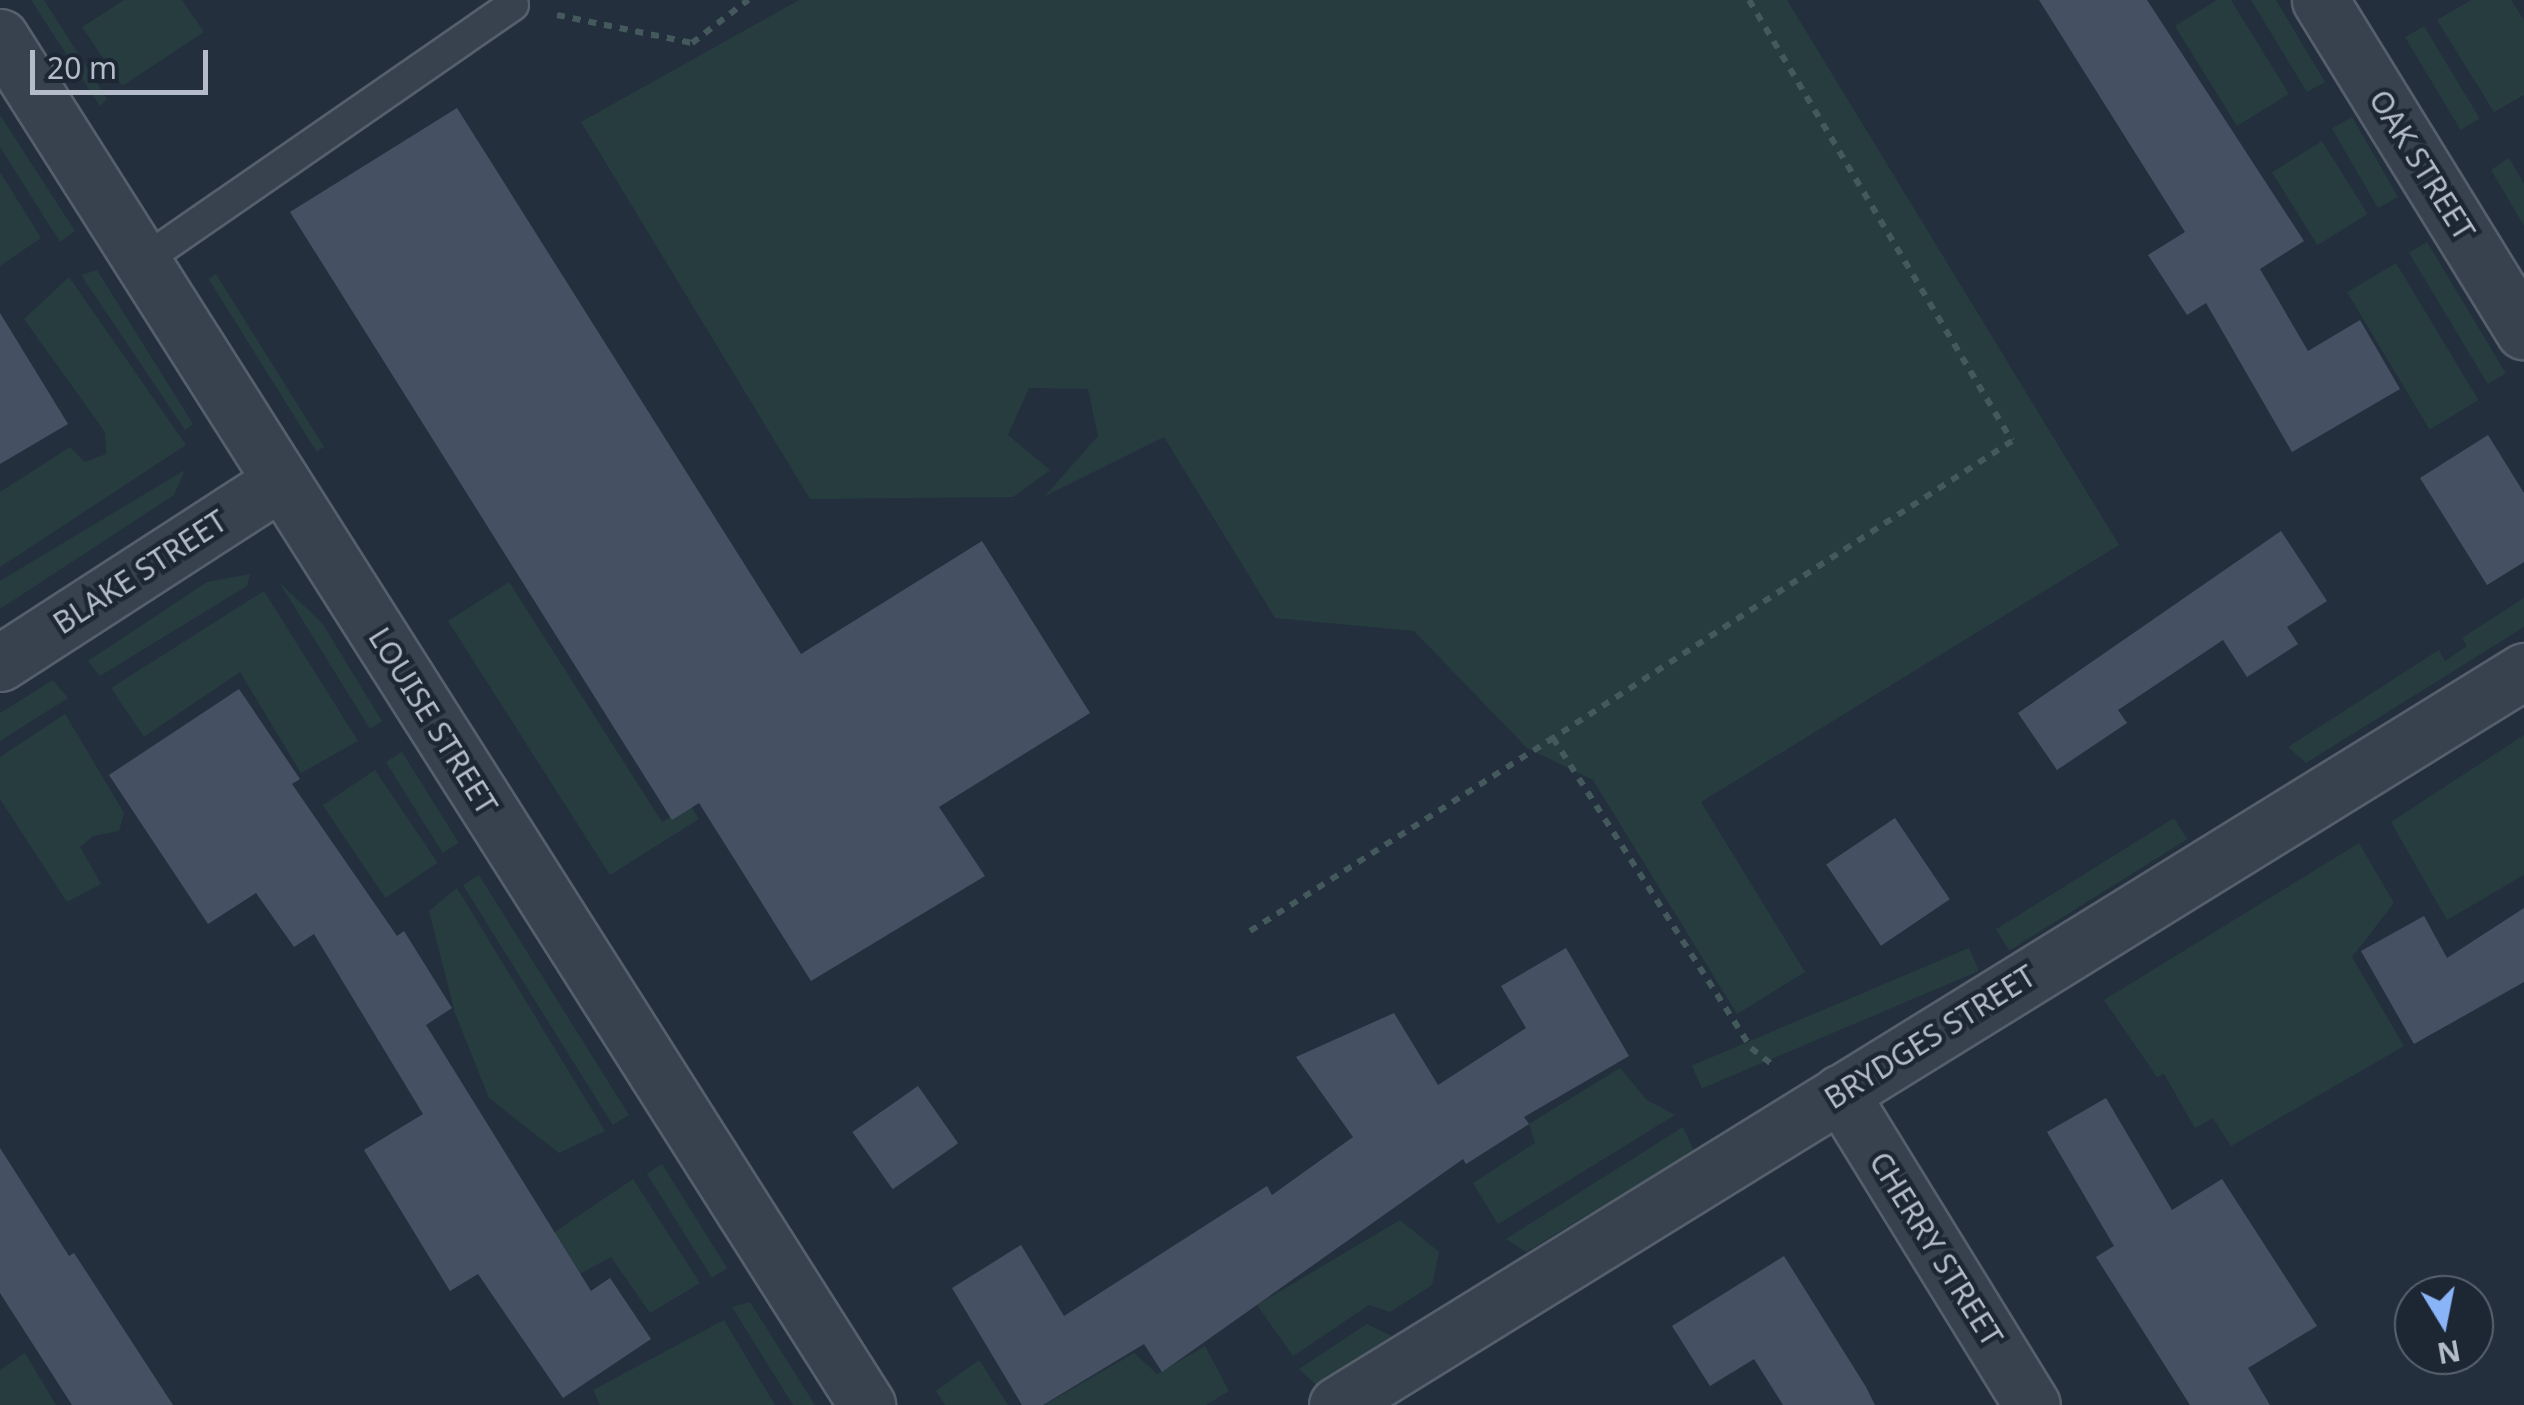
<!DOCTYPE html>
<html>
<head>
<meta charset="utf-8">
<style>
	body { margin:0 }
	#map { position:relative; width:2524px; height:1405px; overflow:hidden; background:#242f3e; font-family:"Noto Sans",sans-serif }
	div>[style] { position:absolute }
	.green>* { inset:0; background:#263c3f; transform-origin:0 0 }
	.building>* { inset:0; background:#455162; transform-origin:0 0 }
	.path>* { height:6px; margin-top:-3px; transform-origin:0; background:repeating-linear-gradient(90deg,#44595c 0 8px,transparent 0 16px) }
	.roads { filter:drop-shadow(2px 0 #565f6c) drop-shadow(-2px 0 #565f6c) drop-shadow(0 2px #565f6c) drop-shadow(0 -2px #565f6c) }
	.lane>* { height:30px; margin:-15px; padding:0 15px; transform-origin:15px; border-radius:15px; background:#38414e }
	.street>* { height:55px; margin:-27.5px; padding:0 27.5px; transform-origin:27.5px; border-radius:27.5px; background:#38414e }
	span { translate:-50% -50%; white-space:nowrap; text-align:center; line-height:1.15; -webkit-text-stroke:9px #1d2633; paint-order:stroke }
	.street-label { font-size:30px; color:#b4bcc9 }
	.north { position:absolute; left:2394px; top:1275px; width:100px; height:100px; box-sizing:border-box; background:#1d2633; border:2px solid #59626f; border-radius:50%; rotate:170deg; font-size:28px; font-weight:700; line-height:40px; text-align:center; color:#b4bcc9 }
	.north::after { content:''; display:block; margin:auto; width:35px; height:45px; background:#8ab4f8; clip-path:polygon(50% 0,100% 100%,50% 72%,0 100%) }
	.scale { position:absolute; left:30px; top:50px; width:178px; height:45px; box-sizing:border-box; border:5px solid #b4bcc9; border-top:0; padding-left:12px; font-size:30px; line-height:35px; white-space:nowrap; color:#b4bcc9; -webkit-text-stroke:8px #1d2633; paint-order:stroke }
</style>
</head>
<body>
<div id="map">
	<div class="green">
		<div style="clip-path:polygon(31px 0,44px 0,107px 99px,100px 106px)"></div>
		<div style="clip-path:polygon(124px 0,182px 0,204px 32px,122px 86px,82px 27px)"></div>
		<div style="clip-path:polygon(799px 0,1787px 0,2119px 545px,1701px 802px,1805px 972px,1737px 1014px,1593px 780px,1527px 748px,1414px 631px,1275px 618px,1164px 437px,1045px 496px,1098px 436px,1088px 389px,1029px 388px,1008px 435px,1050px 470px,1013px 497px,810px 499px,581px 122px)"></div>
		<div style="clip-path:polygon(2217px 0,2231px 0,2289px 94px,2237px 126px,2175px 26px)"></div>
		<div style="clip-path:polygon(2251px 0,2276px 0,2325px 82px,2307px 92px)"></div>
		<div style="clip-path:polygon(2471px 0,2511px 0,2524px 20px,2524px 95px,2494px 112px,2437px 20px)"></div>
		<div style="left:2424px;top:26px;width:108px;height:22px;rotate:59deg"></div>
		<div style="clip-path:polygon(0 115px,75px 231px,60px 242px,0 147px)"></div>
		<div style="left:2352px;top:117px;width:92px;height:23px;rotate:60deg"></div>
		<div style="left:2322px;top:141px;width:86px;height:59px;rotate:58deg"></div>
		<div style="clip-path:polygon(2509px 158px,2524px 184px,2524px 226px,2491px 170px)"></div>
		<div style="clip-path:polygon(0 172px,41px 238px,0 266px)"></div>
		<div style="left:2427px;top:242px;width:153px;height:21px;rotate:59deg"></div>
		<div style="left:2396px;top:263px;width:160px;height:57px;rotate:59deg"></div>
		<div style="clip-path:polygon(97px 270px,193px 424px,185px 430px,81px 275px)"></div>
		<div style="left:216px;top:274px;width:204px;height:9px;rotate:58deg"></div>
		<div style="clip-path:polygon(69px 277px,186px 445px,0 567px,0 492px,70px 447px,85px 462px,106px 454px,105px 432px,24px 319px)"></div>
		<div style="clip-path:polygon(185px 470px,174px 495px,0 609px,0 581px)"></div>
		<div style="clip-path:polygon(250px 574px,247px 586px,100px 676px,88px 661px,207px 582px)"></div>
		<div style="clip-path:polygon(279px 582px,322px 623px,382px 721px,370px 729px)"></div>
		<div style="clip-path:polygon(509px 582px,662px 822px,690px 805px,699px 819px,610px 875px,448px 621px)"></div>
		<div style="clip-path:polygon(264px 591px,358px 741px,301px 773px,240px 672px,144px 737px,111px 688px)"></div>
		<div style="clip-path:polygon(2524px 598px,2524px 627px,2306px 763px,2288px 747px,2439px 650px,2445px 661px,2467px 646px,2462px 638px)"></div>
		<div style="clip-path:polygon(53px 680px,68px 698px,0 741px,0 713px)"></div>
		<div style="clip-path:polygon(65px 714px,124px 813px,119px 831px,93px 836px,80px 847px,101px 884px,67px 902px,0 799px,0 757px)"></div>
		<div style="clip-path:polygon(2524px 735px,2524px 875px,2447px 920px,2391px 822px)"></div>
		<div style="left:402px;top:752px;width:107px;height:19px;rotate:58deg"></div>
		<div style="left:375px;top:770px;width:112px;height:63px;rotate:56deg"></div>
		<div style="left:2174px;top:818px;width:25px;height:210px;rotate:58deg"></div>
		<div style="clip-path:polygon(2359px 843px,2394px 903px,2352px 957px,2404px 1046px,2231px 1146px,2213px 1118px,2195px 1128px,2164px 1074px,2157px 1077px,2104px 1000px)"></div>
		<div style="left:479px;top:875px;width:283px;height:19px;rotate:58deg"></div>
		<div style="clip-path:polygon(457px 888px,605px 1131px,559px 1153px,489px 1098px,455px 1013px,429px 911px)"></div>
		<div style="left:1969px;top:948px;width:25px;height:301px;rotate:67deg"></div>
		<div style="clip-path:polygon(1620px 1068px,1647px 1100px,1675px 1115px,1498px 1224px,1473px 1183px,1535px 1143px,1529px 1124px)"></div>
		<div style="clip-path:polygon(1683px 1127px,1694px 1151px,1526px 1252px,1506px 1239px)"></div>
		<div style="left:662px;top:1164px;width:123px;height:18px;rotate:58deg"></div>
		<div style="clip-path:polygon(633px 1179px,700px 1283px,650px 1313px,611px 1257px,539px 1296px,519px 1256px)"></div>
		<div style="clip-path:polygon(1400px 1220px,1439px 1252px,1432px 1285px,1390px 1312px,1369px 1305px,1293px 1356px,1257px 1305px)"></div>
		<div style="clip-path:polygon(750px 1302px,815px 1405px,793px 1405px,732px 1307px)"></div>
		<div style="clip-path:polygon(724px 1320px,775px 1405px,600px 1405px,593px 1390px)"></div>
		<div style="clip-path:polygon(1367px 1324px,1392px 1336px,1316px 1385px,1299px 1369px)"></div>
		<div style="clip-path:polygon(1205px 1346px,1229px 1391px,1206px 1405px,1044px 1405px,1134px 1353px,1157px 1374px)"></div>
		<div style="clip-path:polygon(25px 1353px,56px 1405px,0 1405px,0 1370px)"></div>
		<div style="clip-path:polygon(979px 1360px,1008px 1405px,945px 1405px,936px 1391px)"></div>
	</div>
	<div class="building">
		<div style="clip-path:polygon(2039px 0,2147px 0,2304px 241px,2260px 269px,2308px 351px,2360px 320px,2400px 389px,2292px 452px,2206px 303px,2187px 315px,2148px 255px,2185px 232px)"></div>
		<div style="clip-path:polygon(457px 108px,801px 654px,982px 541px,1090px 713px,939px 807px,985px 876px,811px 981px,699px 803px,672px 820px,290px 212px)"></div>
		<div style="clip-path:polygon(0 313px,68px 424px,0 464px)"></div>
		<div style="clip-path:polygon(2488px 435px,2524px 493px,2524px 562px,2487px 585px,2420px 478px)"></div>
		<div style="clip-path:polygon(2281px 531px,2327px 601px,2287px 627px,2298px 644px,2247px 677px,2223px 640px,2118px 710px,2127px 723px,2057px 770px,2018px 713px)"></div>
		<div style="clip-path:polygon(239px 689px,300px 779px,292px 784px,397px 936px,404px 931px,452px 1008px,426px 1025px,591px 1291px,610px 1278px,651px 1339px,563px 1398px,478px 1274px,450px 1291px,364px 1150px,423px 1114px,314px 934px,294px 947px,256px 893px,208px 924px,109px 775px)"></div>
		<div style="left:1895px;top:818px;width:98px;height:83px;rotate:56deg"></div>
		<div style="clip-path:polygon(2524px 908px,2524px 982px,2414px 1044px,2361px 951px,2424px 916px,2447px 958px)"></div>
		<div style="clip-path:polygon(1566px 948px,1629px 1056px,1524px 1117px,1529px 1124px,1466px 1164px,1463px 1159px,1162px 1372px,1144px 1344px,1043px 1405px,1022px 1405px,952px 1288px,1021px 1245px,1064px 1316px,1267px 1186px,1272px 1195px,1353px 1137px,1296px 1057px,1394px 1013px,1438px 1085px,1526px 1028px,1501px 986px)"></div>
		<div style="left:918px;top:1086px;width:70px;height:80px;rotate:55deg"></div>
		<div style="clip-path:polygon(2106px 1098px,2172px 1210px,2222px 1179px,2317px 1326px,2248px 1368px,2270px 1405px,2190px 1405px,2096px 1257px,2114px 1246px,2047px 1132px)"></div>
		<div style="clip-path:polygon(0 1148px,69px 1256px,74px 1253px,173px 1405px,72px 1405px,0 1293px)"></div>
		<div style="clip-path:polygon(1784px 1256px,1866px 1387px,1875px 1405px,1783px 1405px,1754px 1359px,1710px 1386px,1672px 1326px)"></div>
	</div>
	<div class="path">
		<div style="left:1749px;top:0;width:513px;rotate:59.19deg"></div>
		<div style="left:2012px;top:441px;width:547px;rotate:147.09deg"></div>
		<div style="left:1553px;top:738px;width:368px;rotate:57.4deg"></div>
		<div style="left:1751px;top:1048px;width:28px;rotate:38deg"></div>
		<div style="left:557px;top:15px;width:138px;rotate:11.7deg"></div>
		<div style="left:692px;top:43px;width:71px;rotate:-37.5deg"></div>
		<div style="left:1250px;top:931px;width:359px;rotate:-32.5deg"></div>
	</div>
	<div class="roads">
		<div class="lane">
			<div style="left:143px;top:261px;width:450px;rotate:-34.7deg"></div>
		</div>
		<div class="street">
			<div style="left:2320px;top:0;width:389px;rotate:58.4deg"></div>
			<div style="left:0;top:37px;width:1620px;rotate:57.63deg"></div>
			<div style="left:0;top:663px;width:335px;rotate:-32.9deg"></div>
			<div style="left:1840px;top:1093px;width:366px;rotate:58.4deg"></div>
			<div style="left:1337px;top:1405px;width:1396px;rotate:-31.73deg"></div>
		</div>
	</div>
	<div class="street-label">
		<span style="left:2422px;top:165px;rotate:58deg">OAK STREET</span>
		<span style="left:140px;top:572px;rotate:-33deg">BLAKE STREET</span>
		<span style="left:433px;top:721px;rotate:58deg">LOUISE STREET</span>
		<span style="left:1930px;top:1037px;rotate:-32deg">BRYDGES STREET</span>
		<span style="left:1936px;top:1249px;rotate:58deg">CHERRY STREET</span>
	</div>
	<div class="north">N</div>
	<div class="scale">20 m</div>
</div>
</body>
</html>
